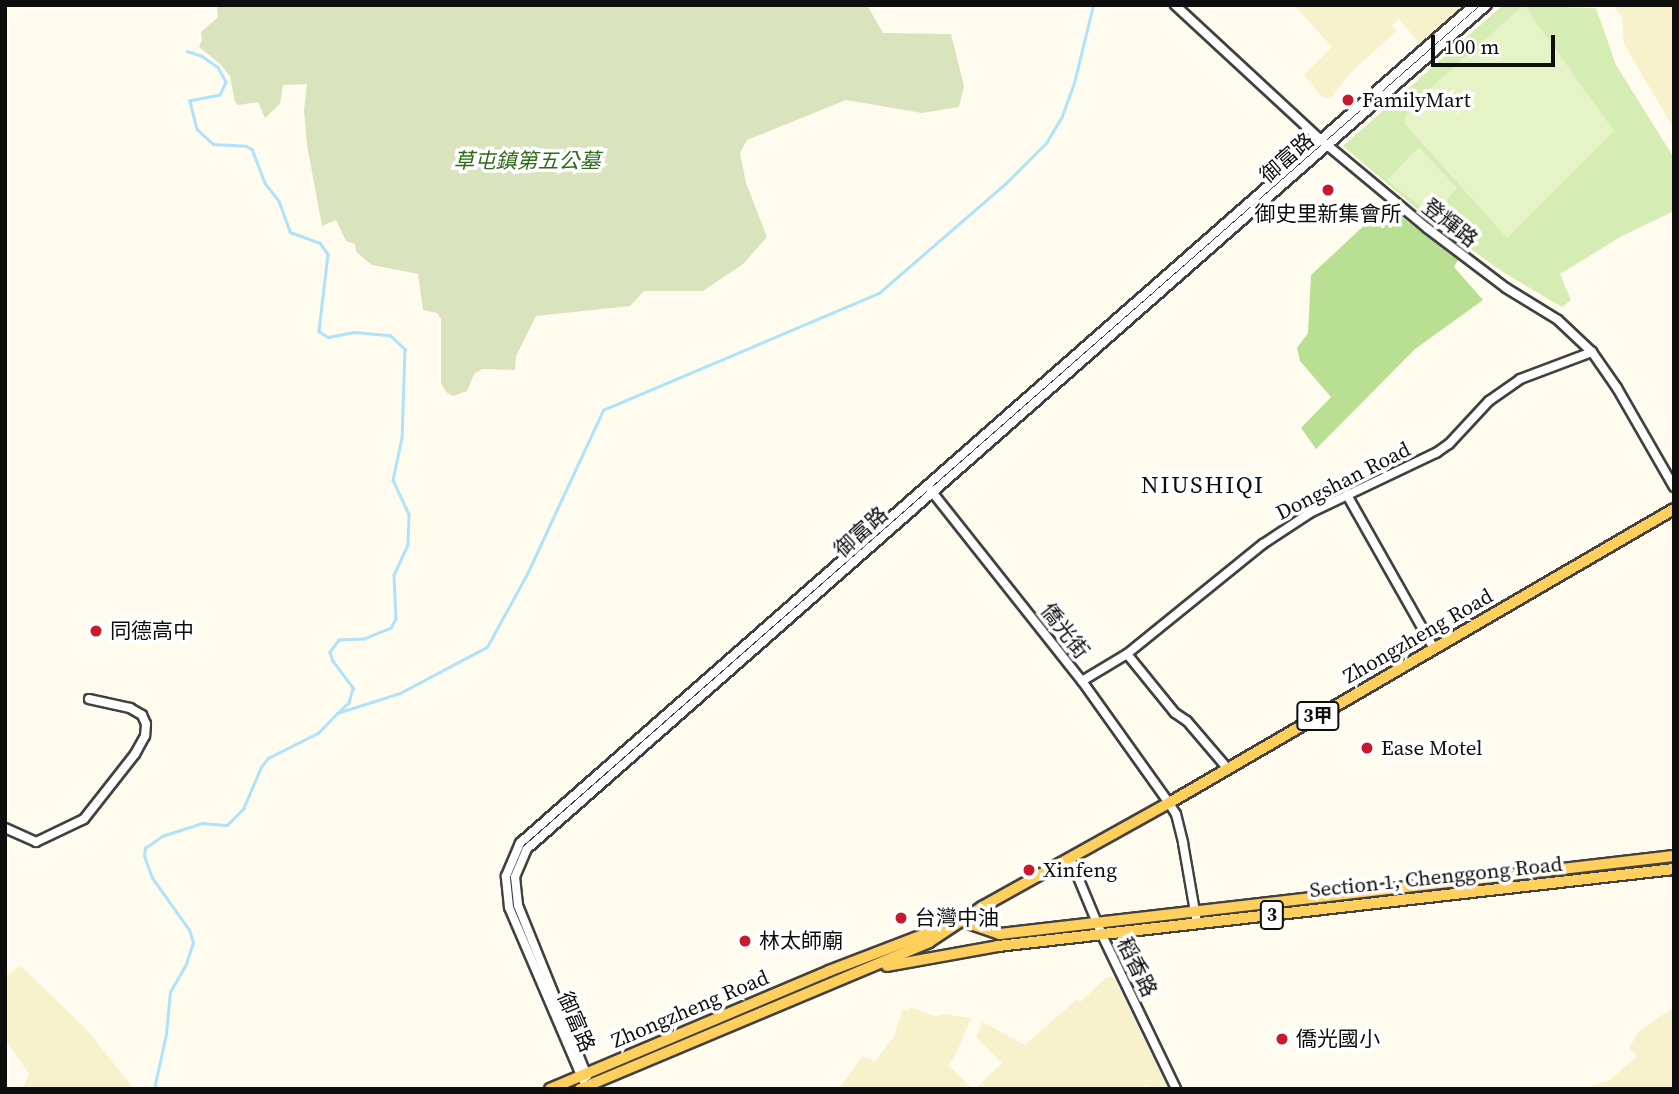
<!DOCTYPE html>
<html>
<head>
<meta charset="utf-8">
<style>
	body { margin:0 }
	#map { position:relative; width:1679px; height:1094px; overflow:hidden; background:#fffbee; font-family:"Source Serif 4","Noto Sans TC",serif }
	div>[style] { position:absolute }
	.farmland>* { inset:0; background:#f7f1cc }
	.green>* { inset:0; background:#d5edb4 }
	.forest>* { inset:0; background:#b9df92 }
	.cemetery>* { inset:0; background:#d9e3bd }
	.pitch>* { inset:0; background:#e6f3c7 }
	.stream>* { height:2.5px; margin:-1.25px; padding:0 1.25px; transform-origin:1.25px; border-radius:1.25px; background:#aee3fb }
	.roads { filter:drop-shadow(2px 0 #414141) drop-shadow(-2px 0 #414141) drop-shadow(0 2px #414141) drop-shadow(0 -2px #414141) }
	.minor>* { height:8px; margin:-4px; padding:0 4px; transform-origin:4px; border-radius:4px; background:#fff }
	.major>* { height:10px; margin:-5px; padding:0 5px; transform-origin:5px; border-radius:5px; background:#ffcf5e }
	.dots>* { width:19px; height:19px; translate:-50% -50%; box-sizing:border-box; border:4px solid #fff; border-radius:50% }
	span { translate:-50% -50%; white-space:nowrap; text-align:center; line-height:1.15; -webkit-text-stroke:7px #fff; paint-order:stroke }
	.shield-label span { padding:2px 5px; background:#fff; border:2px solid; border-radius:5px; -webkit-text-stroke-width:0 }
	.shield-label { font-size:19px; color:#0e0e0e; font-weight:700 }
	.poi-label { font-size:21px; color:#0e0e0e }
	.left { translate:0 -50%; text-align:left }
	.street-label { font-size:21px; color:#0e0e0e }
	.park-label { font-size:21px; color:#2e6b19; font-style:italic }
	.quarter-label { font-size:24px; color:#0e0e0e; letter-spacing:2px }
	.frame { position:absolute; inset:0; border:7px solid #0e0e0e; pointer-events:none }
	.scale { position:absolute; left:1431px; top:35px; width:124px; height:32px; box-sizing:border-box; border:4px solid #0e0e0e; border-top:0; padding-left:9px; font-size:21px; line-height:24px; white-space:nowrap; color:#0e0e0e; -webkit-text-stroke:5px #fff; paint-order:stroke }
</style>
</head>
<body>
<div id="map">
	<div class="farmland">
		<div style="clip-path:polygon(1294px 5px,1471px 5px,1423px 47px,1399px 19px,1392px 25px,1397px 31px,1350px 73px,1330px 99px,1321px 96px,1304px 75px,1332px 47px)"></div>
		<div style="clip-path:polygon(1613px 5px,1674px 5px,1674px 129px,1624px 44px,1622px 18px)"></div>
		<div style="clip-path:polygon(21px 966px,87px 1030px,134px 1089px,26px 1089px,24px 1085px,29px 1074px,5px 1039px,5px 977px)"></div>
		<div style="clip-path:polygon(1113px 976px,1169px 1089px,1153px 1089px,1144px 1085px,1141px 1089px,975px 1089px,1002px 1063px,976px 1037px,983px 1022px,1025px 1045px,1077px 999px,1080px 1002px,1106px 978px)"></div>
		<div style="clip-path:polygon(910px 1007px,936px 1017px,944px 1014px,971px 1018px,956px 1054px,948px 1065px,973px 1089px,839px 1089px,862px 1057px,875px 1061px,894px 1037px,902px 1010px,908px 1011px)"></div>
		<div style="clip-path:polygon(1674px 1007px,1674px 1089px,1583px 1089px,1610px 1080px,1637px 1056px,1629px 1048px,1639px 1031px)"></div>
	</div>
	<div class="green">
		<div style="clip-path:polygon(1503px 5px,1596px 8px,1616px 65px,1674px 158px,1674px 211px,1622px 236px,1560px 274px,1571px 300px,1562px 307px,1503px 272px,1436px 225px,1343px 146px)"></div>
	</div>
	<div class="forest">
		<div style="clip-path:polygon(1386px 205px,1458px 260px,1454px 267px,1483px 300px,1415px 349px,1316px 449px,1301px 428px,1331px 397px,1300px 361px,1297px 348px,1308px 333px,1311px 275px)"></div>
	</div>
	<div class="cemetery">
		<div style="clip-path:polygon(217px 5px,867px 5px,883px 33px,951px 34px,964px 86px,959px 107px,922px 113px,846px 100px,747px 140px,740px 153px,746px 183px,767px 237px,743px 264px,703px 291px,644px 291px,630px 306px,536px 316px,516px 356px,515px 370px,482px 369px,474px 374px,467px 391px,453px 396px,446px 392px,441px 383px,441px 319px,437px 313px,423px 310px,418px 274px,372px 265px,356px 252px,355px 244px,346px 241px,336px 220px,322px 226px,307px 145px,304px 110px,307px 84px,283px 85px,280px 104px,265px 118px,258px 102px,238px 105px,235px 102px,230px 76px,220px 64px,199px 47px,202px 40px,201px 32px,218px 17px)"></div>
	</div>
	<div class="pitch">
		<div style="clip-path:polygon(1524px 5px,1614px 131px,1507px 238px,1404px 123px,1408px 110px,1420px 97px)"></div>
		<div style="clip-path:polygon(1419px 147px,1457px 188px,1433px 217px,1387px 180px)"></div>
	</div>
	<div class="stream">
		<div style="left:187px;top:51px;width:16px;rotate:18deg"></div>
		<div style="left:202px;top:56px;width:19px;rotate:35deg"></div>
		<div style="left:218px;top:67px;width:17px;rotate:62deg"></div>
		<div style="left:226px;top:82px;width:14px;rotate:115deg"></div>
		<div style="left:220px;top:95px;width:31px;rotate:169deg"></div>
		<div style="left:190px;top:101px;width:29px;rotate:76deg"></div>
		<div style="left:197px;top:129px;width:22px;rotate:43deg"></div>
		<div style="left:213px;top:144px;width:33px;rotate:3deg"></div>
		<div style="left:246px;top:146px;width:7px;rotate:27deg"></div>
		<div style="left:252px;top:149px;width:36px;rotate:69deg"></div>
		<div style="left:265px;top:183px;width:23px;rotate:52deg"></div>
		<div style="left:279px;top:201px;width:33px;rotate:70deg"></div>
		<div style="left:290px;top:232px;width:32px;rotate:20deg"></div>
		<div style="left:320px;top:243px;width:14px;rotate:54deg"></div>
		<div style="left:328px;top:254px;width:78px;rotate:96.7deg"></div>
		<div style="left:319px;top:331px;width:11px;rotate:34deg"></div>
		<div style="left:328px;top:337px;width:26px;rotate:-11deg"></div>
		<div style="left:354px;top:332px;width:36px;rotate:5deg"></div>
		<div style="left:390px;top:335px;width:21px;rotate:43deg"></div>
		<div style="left:405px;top:349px;width:89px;rotate:91.9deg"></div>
		<div style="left:402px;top:438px;width:43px;rotate:102.1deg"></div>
		<div style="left:393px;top:480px;width:38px;rotate:65deg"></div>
		<div style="left:409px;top:515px;width:30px;rotate:92deg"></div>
		<div style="left:408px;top:545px;width:33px;rotate:115deg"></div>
		<div style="left:394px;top:575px;width:44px;rotate:87.4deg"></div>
		<div style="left:396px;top:619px;width:10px;rotate:119deg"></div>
		<div style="left:391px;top:628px;width:29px;rotate:158deg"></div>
		<div style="left:364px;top:639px;width:25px;rotate:178deg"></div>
		<div style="left:339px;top:640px;width:15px;rotate:127deg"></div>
		<div style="left:330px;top:652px;width:9px;rotate:72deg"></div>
		<div style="left:333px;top:661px;width:34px;rotate:53deg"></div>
		<div style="left:353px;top:688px;width:16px;rotate:105deg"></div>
		<div style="left:349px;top:703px;width:12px;rotate:138deg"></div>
		<div style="left:154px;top:1089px;width:56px;rotate:-77.7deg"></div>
		<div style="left:166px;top:1034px;width:42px;rotate:-84.6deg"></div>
		<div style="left:170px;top:992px;width:32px;rotate:-60deg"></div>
		<div style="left:186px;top:964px;width:22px;rotate:-72deg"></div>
		<div style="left:193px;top:943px;width:14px;rotate:-107deg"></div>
		<div style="left:189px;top:930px;width:64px;rotate:-125.4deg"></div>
		<div style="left:152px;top:878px;width:23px;rotate:-110deg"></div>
		<div style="left:144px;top:856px;width:8px;rotate:-83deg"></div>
		<div style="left:145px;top:848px;width:21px;rotate:-35deg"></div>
		<div style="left:162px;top:836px;width:42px;rotate:-18deg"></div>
		<div style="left:202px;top:823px;width:25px;rotate:5deg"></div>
		<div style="left:227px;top:825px;width:23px;rotate:-45deg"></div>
		<div style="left:243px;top:809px;width:46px;rotate:-66.8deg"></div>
		<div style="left:261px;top:767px;width:11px;rotate:-52deg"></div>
		<div style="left:268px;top:758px;width:56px;rotate:-26.6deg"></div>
		<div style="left:318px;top:733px;width:28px;rotate:-46deg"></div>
		<div style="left:337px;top:713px;width:66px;rotate:-17.6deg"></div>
		<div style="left:400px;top:693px;width:98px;rotate:-27.9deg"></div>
		<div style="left:487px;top:647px;width:83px;rotate:-61.3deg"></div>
		<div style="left:527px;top:574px;width:181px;rotate:-65.1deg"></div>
		<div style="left:603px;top:410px;width:300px;rotate:-23deg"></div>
		<div style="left:879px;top:293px;width:168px;rotate:-40.9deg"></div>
		<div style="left:1006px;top:183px;width:57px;rotate:-45deg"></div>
		<div style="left:1046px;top:143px;width:31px;rotate:-59deg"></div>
		<div style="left:1062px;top:116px;width:35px;rotate:-70deg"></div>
		<div style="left:1074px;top:83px;width:80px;rotate:-76.3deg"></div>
	</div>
	<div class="roads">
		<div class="minor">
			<div style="left:1175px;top:5px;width:199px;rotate:42.8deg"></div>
			<div style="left:1321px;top:140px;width:138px;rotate:39.7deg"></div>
			<div style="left:1427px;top:228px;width:99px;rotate:37.2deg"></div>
			<div style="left:1506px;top:288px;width:61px;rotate:31.6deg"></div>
			<div style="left:1558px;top:320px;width:47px;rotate:43.3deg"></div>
			<div style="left:1592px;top:352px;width:44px;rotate:55.2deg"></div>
			<div style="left:1617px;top:388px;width:114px;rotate:60.1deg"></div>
			<div style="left:929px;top:488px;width:246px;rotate:51.6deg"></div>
			<div style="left:1082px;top:681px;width:150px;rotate:54.5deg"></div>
			<div style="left:1169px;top:803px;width:13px;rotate:58deg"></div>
			<div style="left:1176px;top:814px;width:30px;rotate:76deg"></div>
			<div style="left:1183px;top:843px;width:81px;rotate:80.1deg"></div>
			<div style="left:1347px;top:495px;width:177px;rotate:60.5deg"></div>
			<div style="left:1127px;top:654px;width:76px;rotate:50.9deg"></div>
			<div style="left:1175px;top:713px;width:14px;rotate:34deg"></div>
			<div style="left:1187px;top:721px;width:63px;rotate:49.5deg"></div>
			<div style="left:1082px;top:681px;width:52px;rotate:-31deg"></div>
			<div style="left:1127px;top:654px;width:175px;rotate:-39deg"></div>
			<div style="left:1263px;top:544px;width:56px;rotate:-33.4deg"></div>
			<div style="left:1310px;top:513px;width:140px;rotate:-25.5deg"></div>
			<div style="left:1436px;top:453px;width:16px;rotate:-35deg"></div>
			<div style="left:1449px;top:444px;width:59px;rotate:-47.1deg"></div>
			<div style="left:1489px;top:401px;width:38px;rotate:-35deg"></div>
			<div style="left:1520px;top:379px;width:77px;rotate:-20.6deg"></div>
			<div style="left:5px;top:828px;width:34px;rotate:24deg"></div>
			<div style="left:36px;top:842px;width:53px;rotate:-25.6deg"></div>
			<div style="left:84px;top:819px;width:83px;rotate:-51.9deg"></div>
			<div style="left:135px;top:754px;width:21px;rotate:-61deg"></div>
			<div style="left:145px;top:736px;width:12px;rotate:-85deg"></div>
			<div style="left:146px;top:724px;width:10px;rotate:-114deg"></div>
			<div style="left:142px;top:715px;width:14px;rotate:-150deg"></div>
			<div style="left:130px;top:708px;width:42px;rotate:-167.6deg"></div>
			<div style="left:1070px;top:858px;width:83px;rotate:67.4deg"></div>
			<div style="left:1102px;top:935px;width:171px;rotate:64.3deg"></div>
			<div style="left:587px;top:1076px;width:184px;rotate:-112deg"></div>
			<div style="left:518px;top:905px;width:28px;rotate:-96deg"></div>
			<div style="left:515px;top:877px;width:30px;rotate:-67deg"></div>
			<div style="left:527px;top:849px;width:1278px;rotate:-41.32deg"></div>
			<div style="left:583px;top:1080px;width:188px;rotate:-113.2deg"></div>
			<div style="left:509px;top:907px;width:31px;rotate:-96deg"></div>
			<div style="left:506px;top:876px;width:36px;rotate:-67deg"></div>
			<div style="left:520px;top:843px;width:1270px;rotate:-41.3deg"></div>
		</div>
		<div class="major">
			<div style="left:962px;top:921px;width:40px;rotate:18.9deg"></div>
			<div style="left:1000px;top:934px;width:678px;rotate:-6.6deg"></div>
			<div style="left:887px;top:966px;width:113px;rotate:-10.2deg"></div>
			<div style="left:998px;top:946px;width:680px;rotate:-6.5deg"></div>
			<div style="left:550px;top:1089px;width:303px;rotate:-22.9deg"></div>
			<div style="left:829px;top:971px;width:129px;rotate:-21deg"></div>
			<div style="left:580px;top:1089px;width:379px;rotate:-22.8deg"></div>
			<div style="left:929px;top:942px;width:64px;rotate:-33.4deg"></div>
			<div style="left:982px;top:907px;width:214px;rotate:-29.1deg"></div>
			<div style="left:1169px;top:803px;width:584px;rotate:-30.21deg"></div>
		</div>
	</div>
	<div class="dots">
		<div style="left:1348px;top:100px;background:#c91a2d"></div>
		<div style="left:1328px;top:190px;background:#c91a2d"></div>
		<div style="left:96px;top:631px;background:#c91a2d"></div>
		<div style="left:1367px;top:748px;background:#c91a2d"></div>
		<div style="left:1029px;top:870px;background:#c91a2d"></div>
		<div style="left:901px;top:918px;background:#c91a2d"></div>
		<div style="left:745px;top:941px;background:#c91a2d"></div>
		<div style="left:1282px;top:1039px;background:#c91a2d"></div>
	</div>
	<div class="shield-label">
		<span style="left:1318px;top:716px">3甲</span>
		<span style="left:1272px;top:915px">3</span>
	</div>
	<div class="poi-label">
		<span class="left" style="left:1362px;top:100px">FamilyMart</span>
		<span style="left:1328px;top:214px">御史里新集會所</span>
		<span class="left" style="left:110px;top:631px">同德高中</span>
		<span class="left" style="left:1381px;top:748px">Ease Motel</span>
		<span class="left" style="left:1043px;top:870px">Xinfeng</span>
		<span class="left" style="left:915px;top:918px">台灣中油</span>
		<span class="left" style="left:759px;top:941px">林太師廟</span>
		<span class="left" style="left:1296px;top:1039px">僑光國小</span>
	</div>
	<div class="street-label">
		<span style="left:1287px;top:158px;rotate:-41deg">御富路</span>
		<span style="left:1450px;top:223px;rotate:38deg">登輝路</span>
		<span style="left:1343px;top:481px;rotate:-27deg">Dongshan Road</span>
		<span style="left:861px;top:532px;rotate:-42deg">御富路</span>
		<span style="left:1065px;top:631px;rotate:52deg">僑光街</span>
		<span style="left:1418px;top:636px;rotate:-30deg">Zhongzheng Road</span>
		<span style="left:1436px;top:877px;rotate:-6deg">Section 1, Chenggong Road</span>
		<span style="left:1137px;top:967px;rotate:64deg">稻香路</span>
		<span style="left:690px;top:1009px;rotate:-23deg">Zhongzheng Road</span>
		<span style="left:576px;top:1022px;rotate:67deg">御富路</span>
	</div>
	<div class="park-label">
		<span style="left:527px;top:161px">草屯鎮第五公墓</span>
	</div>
	<div class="quarter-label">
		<span style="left:1203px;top:485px">NIUSHIQI</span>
	</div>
	<div class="frame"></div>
	<div class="scale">100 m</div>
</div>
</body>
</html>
